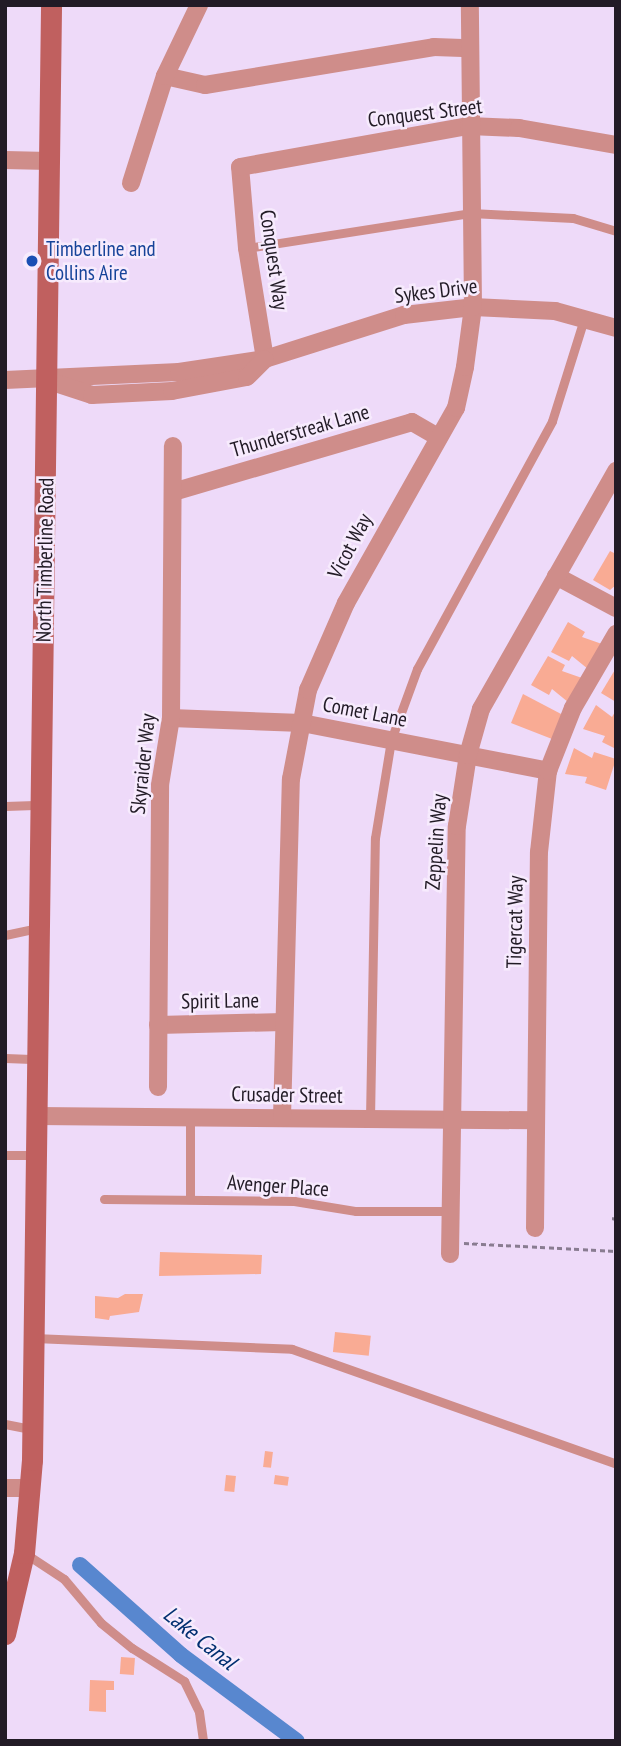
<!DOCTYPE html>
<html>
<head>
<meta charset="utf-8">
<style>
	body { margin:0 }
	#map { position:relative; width:621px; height:1746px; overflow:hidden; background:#eedaf9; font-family:"PT Sans Narrow",sans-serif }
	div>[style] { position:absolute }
	.canal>* { height:16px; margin:-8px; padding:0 8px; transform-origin:8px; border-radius:8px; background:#5887cf }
	.building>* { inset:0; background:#f9ab94; transform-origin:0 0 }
	.path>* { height:2.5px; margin-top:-1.25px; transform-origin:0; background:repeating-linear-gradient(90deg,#897c91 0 5px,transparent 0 8.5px) }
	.lane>* { height:9px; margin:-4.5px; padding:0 4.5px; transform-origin:4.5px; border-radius:4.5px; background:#cf8d8a }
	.street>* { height:18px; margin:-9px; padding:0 9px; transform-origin:9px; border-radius:9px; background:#cf8d8a }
	.secondary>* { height:21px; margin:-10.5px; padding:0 10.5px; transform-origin:10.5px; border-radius:10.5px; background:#c0605f }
	.dots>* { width:19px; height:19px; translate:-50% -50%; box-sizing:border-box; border:4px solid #f7ebfd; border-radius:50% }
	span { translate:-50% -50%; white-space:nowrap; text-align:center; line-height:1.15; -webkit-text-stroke:5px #f7ebfd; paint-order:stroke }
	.street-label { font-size:21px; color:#221b26 }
	.transit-label { font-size:21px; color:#164399 }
	.left { translate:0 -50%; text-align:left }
	.water-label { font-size:23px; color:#023071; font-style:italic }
	.frame { position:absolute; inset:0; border:7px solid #221b26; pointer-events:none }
</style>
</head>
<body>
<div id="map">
	<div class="canal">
		<div style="left:80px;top:1565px;width:135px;rotate:41.7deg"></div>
		<div style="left:181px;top:1655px;width:144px;rotate:36.6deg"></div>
	</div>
	<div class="building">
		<div style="clip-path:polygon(610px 551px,616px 554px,616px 585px,610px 590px,593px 580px)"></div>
		<div style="clip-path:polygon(568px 622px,585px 632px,582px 637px,602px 644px,588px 669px,572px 656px,569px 661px,551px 652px)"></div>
		<div style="clip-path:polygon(548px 656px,565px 665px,562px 671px,582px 678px,568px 702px,552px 689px,549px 695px,531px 685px)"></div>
		<div style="clip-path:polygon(616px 668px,616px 702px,601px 693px)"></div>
		<div style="clip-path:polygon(523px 694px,563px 715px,552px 739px,511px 723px)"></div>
		<div style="clip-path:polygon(596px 705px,612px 717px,616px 710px,616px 749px,602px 742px,605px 736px,583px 729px)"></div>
		<div style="clip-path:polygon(574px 748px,592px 758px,594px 752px,616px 759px,606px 790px,585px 783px,587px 777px,565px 774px)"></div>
		<div style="clip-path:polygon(160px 1252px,262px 1255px,261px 1274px,159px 1276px)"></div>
		<div style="clip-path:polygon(125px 1294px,143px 1294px,139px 1312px,110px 1316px,109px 1320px,95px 1318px,95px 1296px,118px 1298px)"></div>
		<div style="left:335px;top:1332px;width:36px;height:20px;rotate:6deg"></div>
		<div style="left:265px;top:1451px;width:8px;height:16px;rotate:7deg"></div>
		<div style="left:226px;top:1475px;width:10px;height:16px;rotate:6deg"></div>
		<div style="left:275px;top:1475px;width:14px;height:9px;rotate:8deg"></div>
		<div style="left:121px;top:1657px;width:14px;height:17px;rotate:4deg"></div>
		<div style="clip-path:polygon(90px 1680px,114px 1681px,114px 1690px,106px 1690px,106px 1712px,89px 1711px)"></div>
	</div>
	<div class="path">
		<div style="left:612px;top:1218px;width:4px;rotate:14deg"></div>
		<div style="left:464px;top:1243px;width:152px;rotate:3deg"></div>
	</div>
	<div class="lane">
		<div style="left:247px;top:248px;width:227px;rotate:-8.9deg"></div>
		<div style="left:471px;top:213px;width:102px;rotate:2.8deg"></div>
		<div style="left:573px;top:218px;width:45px;rotate:16.8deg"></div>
		<div style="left:5px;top:806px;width:37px;rotate:-2deg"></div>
		<div style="left:5px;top:935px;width:34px;rotate:-12deg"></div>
		<div style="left:5px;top:1058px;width:33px;rotate:2deg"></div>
		<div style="left:370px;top:1119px;width:281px;rotate:-89deg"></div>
		<div style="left:375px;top:838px;width:99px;rotate:-80.7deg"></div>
		<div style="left:391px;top:740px;width:76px;rotate:-69.9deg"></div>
		<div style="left:417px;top:669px;width:282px;rotate:-61.4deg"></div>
		<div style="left:552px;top:421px;width:107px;rotate:-72.6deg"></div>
		<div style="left:5px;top:1155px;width:30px"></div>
		<div style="left:104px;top:1199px;width:190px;rotate:0.6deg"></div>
		<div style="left:294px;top:1201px;width:63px;rotate:9.2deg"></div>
		<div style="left:356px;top:1211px;width:94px"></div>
		<div style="left:190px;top:1199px;width:82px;rotate:-90deg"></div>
		<div style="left:34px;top:1338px;width:258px;rotate:2.4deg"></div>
		<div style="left:292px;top:1349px;width:344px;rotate:19.5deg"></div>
		<div style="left:5px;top:1424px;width:26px;rotate:11deg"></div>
		<div style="left:26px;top:1554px;width:45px;rotate:33.3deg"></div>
		<div style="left:64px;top:1579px;width:57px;rotate:49.9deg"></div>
		<div style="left:101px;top:1623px;width:40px;rotate:39deg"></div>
		<div style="left:132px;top:1648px;width:62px;rotate:32.4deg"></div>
		<div style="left:184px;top:1681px;width:34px;rotate:64deg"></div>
		<div style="left:199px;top:1712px;width:29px;rotate:82deg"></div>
	</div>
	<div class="street">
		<div style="left:165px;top:76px;width:41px;rotate:12.7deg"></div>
		<div style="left:205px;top:85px;width:232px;rotate:-9.4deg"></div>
		<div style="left:434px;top:47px;width:36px;rotate:2deg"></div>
		<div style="left:5px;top:160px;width:44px;rotate:1.3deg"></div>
		<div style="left:131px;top:183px;width:112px;rotate:-72.4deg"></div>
		<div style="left:165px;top:76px;width:79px;rotate:-64.4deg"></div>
		<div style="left:265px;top:359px;width:112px;rotate:-99.2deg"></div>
		<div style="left:247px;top:248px;width:81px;rotate:-94.9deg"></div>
		<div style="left:240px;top:167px;width:233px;rotate:-10.2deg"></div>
		<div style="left:469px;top:126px;width:50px;rotate:2.3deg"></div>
		<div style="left:519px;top:128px;width:98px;rotate:9.9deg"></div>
		<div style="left:5px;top:380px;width:174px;rotate:-2.6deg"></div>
		<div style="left:179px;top:372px;width:87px;rotate:-8.6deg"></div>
		<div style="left:265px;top:359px;width:146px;rotate:-17.6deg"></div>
		<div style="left:404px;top:315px;width:69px;rotate:-6.6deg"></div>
		<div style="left:473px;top:307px;width:82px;rotate:2.8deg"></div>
		<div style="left:555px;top:311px;width:63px;rotate:15.6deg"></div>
		<div style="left:49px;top:381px;width:45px;rotate:18deg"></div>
		<div style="left:92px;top:395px;width:80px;rotate:-2.9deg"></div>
		<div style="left:172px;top:391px;width:76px;rotate:-10.6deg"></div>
		<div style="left:247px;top:377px;width:25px;rotate:-45deg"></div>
		<div style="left:173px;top:492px;width:249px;rotate:-16.3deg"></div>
		<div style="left:412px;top:422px;width:30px;rotate:30deg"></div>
		<div style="left:556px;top:576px;width:68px;rotate:28.1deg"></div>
		<div style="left:171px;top:718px;width:131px;rotate:2.2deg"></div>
		<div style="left:302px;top:723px;width:251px;rotate:11deg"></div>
		<div style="left:158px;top:1025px;width:125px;rotate:-1.4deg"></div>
		<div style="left:158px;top:1087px;width:302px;rotate:-89.6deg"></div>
		<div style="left:160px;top:785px;width:68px;rotate:-80.7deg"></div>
		<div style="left:171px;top:718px;width:272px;rotate:-89.6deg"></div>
		<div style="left:37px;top:1116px;width:499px;rotate:0.5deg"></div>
		<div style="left:282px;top:1118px;width:339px;rotate:-88.5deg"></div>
		<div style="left:291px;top:779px;width:91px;rotate:-79.2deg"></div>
		<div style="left:308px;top:690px;width:95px;rotate:-66.4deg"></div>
		<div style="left:346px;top:603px;width:224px;rotate:-60.6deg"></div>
		<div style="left:456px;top:408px;width:42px;rotate:-77.6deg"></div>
		<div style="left:465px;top:367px;width:61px;rotate:-82.4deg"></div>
		<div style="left:473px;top:307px;width:302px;rotate:-90.6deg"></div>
		<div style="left:535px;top:1228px;width:376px;rotate:-89.4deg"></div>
		<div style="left:539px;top:852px;width:81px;rotate:-83.7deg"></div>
		<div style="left:548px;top:771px;width:68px;rotate:-68.4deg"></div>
		<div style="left:573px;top:708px;width:86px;rotate:-59.8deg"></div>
		<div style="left:450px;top:1254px;width:428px;rotate:-89.1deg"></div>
		<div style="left:457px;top:826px;width:72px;rotate:-81.2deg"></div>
		<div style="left:468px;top:755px;width:48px;rotate:-74.2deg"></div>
		<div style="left:481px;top:709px;width:274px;rotate:-60.4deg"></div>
		<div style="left:5px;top:1488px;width:26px"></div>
	</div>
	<div class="secondary">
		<div style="left:5px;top:1634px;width:83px;rotate:-76.8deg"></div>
		<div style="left:24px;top:1553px;width:93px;rotate:-85.1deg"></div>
		<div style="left:32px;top:1460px;width:1455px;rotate:-89.25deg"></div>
	</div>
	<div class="dots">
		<div style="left:32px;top:261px;background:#1a4fb4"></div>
	</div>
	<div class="street-label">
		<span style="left:425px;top:113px;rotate:-7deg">Conquest Street</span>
		<span style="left:274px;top:260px;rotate:82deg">Conquest Way</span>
		<span style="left:436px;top:291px;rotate:-7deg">Sykes Drive</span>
		<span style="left:300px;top:431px;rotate:-16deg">Thunderstreak Lane</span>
		<span style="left:350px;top:546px;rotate:-62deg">Vicot Way</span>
		<span style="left:45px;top:560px;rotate:-89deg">North Timberline Road</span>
		<span style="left:365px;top:712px;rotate:11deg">Comet Lane</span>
		<span style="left:143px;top:764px;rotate:-84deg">Skyraider Way</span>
		<span style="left:436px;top:842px;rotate:-86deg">Zeppelin Way</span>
		<span style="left:515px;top:922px;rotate:-89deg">Tigercat Way</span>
		<span style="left:220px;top:1001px;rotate:-1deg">Spirit Lane</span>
		<span style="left:287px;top:1095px;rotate:1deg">Crusader Street</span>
		<span style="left:278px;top:1186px;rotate:4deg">Avenger Place</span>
	</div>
	<div class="transit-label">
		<span class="left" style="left:46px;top:261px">Timberline and<br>Collins Aire</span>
	</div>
	<div class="water-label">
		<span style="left:200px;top:1638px;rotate:39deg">Lake Canal</span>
	</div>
	<div class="frame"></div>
</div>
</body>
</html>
